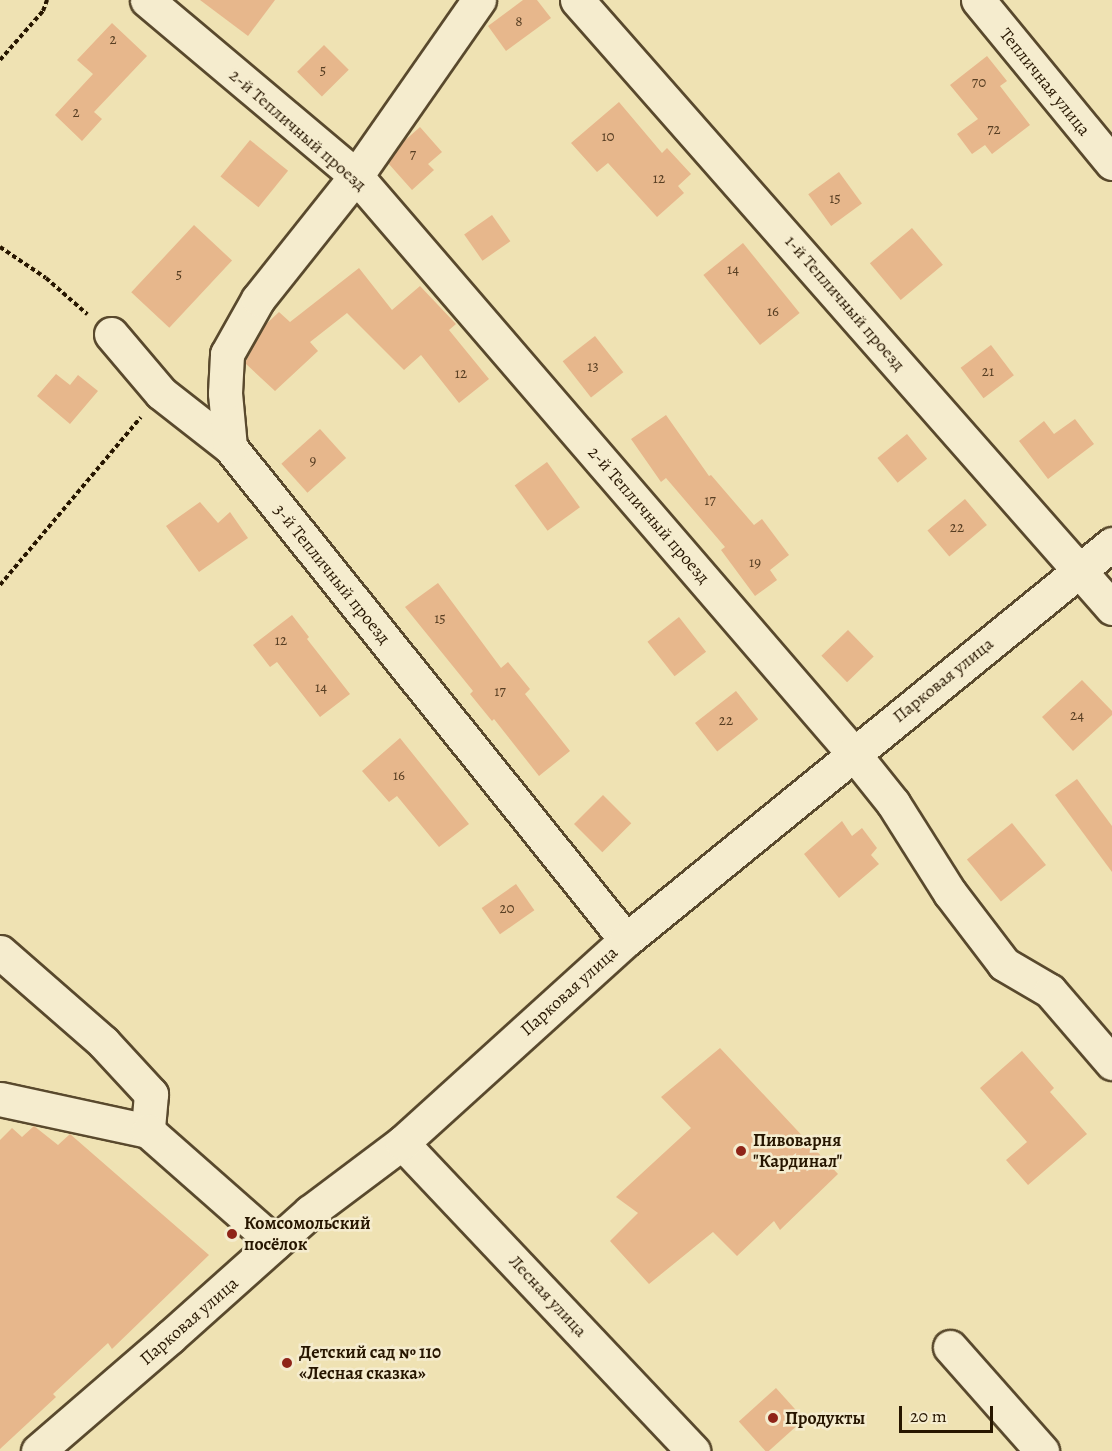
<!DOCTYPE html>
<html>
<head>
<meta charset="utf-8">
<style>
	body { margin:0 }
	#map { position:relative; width:1112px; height:1451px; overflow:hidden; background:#efe2b3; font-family:Alegreya,serif }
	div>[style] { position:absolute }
	.building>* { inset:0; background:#e7b78c; transform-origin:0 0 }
	.path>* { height:4px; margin-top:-2px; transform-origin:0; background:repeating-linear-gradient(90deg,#271600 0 4.5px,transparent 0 7.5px) }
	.roads { filter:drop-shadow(2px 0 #59492d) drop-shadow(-2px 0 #59492d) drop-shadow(0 2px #59492d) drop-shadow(0 -2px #59492d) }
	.minor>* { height:33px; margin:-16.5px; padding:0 16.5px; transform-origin:16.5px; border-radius:16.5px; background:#f5ecce }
	.dots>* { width:16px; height:16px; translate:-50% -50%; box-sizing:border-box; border:3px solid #f5ecce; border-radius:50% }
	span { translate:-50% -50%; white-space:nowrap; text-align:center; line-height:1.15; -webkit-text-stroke:5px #f5ecce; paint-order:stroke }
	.number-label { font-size:15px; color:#573e23 }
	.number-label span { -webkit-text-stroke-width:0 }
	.street-label { font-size:18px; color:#271600 }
	.poi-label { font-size:18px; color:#271600; font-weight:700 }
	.left { translate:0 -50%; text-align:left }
	.scale { position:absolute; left:899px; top:1406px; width:94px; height:27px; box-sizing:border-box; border:3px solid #271600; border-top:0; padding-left:8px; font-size:18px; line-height:21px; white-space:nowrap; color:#271600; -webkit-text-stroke:4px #f5ecce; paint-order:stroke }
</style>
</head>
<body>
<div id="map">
	<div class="building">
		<div style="clip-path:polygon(200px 0,275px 0,248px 36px)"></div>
		<div style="clip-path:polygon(523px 0,537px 0,551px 18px,506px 51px,488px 26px)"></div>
		<div style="clip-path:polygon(112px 23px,147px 56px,94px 112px,102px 119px,82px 141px,55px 115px,93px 74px,77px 60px)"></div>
		<div style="left:324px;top:45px;width:35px;height:38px;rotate:45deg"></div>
		<div style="clip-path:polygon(987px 56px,1007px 81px,1000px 86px,1030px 125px,992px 154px,985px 145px,972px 154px,957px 134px,978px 119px,950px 85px)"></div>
		<div style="clip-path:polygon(619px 102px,662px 153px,667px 148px,691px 174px,678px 186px,684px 193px,657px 217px,608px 163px,597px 172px,571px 143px)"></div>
		<div style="clip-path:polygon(420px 127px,442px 152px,428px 164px,434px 170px,412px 190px,388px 163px,402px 143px)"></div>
		<div style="left:250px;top:140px;width:49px;height:47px;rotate:39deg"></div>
		<div style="left:839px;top:172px;width:39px;height:38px;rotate:54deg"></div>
		<div style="left:492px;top:215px;width:32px;height:34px;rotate:55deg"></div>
		<div style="left:194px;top:225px;width:52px;height:92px;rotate:43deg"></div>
		<div style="left:912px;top:228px;width:48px;height:55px;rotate:50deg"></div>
		<div style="left:743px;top:243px;width:90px;height:51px;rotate:51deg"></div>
		<div style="clip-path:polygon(359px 268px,392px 310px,420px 286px,456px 324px,449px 330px,489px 379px,459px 403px,421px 355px,404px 370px,347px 313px,310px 342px,318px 351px,275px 391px,245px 363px,264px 326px,279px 312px,290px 322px)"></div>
		<div style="left:595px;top:336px;width:46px;height:41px;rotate:52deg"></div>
		<div style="left:991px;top:345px;width:38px;height:38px;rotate:53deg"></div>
		<div style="clip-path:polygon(56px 374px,70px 385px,78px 375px,98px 391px,70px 424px,37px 396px)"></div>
		<div style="clip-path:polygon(666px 415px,709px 476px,711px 475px,754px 525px,762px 519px,789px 555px,770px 570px,777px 580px,755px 596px,721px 550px,725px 547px,666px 478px,661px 482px,631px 439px)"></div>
		<div style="clip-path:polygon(1075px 419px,1094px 444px,1048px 479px,1019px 441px,1044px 421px,1054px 434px)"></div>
		<div style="left:320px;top:429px;width:39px;height:52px;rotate:48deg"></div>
		<div style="left:907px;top:434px;width:32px;height:38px;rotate:51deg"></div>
		<div style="left:547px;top:462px;width:56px;height:40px;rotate:54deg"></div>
		<div style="left:965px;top:499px;width:34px;height:49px;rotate:50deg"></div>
		<div style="clip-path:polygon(200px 502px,218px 523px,230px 512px,248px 538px,199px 572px,166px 526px)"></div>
		<div style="clip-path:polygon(438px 583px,501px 668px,508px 662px,530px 689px,525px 694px,570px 751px,539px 776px,494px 719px,492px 721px,470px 694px,473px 691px,405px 607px)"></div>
		<div style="clip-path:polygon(292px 615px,309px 637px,307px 639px,350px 694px,320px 717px,277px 662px,270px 667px,253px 645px)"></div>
		<div style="left:679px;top:617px;width:44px;height:40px;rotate:52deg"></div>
		<div style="left:848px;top:630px;width:37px;height:37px;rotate:46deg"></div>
		<div style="clip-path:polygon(1082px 680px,1112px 711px,1112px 715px,1073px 751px,1042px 717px)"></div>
		<div style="left:736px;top:691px;width:36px;height:52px;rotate:52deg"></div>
		<div style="clip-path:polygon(400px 738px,469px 824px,439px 847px,397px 796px,389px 802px,362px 771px)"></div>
		<div style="clip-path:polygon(1077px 779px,1112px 826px,1112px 872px,1055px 795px)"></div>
		<div style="left:603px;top:795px;width:40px;height:41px;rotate:45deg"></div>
		<div style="clip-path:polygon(842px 821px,852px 836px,862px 828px,877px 848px,871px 855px,879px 864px,839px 898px,804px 854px)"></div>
		<div style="left:1012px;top:823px;width:54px;height:58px;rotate:51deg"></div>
		<div style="left:516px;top:884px;width:32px;height:42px;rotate:55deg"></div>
		<div style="clip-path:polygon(720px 1048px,838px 1174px,780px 1230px,774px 1221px,737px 1256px,713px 1232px,649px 1284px,610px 1241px,638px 1213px,616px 1197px,691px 1128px,661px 1097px)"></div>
		<div style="clip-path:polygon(1022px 1051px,1054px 1088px,1050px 1092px,1087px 1134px,1028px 1185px,1006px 1160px,1027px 1142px,980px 1088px)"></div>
		<div style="clip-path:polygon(34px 1126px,58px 1145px,70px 1134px,209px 1255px,112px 1349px,108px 1343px,53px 1394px,56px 1397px,0 1449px,0 1140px,12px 1128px,22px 1137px)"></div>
		<div style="left:776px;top:1388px;width:42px;height:50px;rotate:48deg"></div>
	</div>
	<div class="path">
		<div style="left:0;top:60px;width:65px;rotate:-48.7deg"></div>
		<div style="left:43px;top:11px;width:12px;rotate:-70deg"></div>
		<div style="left:0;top:247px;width:55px;rotate:34deg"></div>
		<div style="left:46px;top:278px;width:55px;rotate:41.3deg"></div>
		<div style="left:0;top:585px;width:219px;rotate:-50deg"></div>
	</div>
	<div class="roads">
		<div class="minor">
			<div style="left:147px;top:0;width:273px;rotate:40.1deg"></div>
			<div style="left:356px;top:176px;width:762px;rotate:49.26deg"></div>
			<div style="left:853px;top:753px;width:64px;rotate:51.3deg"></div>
			<div style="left:893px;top:803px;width:107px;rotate:57.7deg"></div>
			<div style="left:950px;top:893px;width:89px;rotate:52.7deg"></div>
			<div style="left:1004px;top:964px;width:53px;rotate:30.4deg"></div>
			<div style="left:1050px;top:991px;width:95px;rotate:49.3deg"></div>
			<div style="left:577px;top:0;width:810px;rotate:48.65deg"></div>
			<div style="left:978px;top:0;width:211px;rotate:50.6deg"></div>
			<div style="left:111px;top:334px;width:77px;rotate:49.7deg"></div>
			<div style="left:161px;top:393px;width:88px;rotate:38deg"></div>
			<div style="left:230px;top:447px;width:632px;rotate:51.23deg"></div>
			<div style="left:230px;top:447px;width:54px;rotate:-95.3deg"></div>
			<div style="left:225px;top:393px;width:39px;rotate:-87deg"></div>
			<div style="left:227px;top:354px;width:63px;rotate:-60.6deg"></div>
			<div style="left:258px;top:299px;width:157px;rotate:-51.5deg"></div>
			<div style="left:356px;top:176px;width:215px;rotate:-55.1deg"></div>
			<div style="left:0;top:952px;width:137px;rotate:41.1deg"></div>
			<div style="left:103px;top:1042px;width:71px;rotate:47.3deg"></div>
			<div style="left:151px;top:1094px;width:37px;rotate:95deg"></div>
			<div style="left:0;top:1099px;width:151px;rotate:12.2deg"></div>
			<div style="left:148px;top:1131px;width:169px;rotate:41.4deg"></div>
			<div style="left:402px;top:1143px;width:424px;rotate:46.6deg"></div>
			<div style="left:950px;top:1347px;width:139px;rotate:48.5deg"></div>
			<div style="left:38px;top:1451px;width:174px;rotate:-40.8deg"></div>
			<div style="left:170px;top:1337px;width:188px;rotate:-41.8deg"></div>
			<div style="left:310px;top:1212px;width:115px;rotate:-36.9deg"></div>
			<div style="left:402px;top:1143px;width:302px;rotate:-42.2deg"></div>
			<div style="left:626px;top:940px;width:627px;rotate:-39.17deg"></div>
		</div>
	</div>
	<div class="dots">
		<div style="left:741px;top:1151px;background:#8f2418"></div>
		<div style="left:232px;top:1234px;background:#8f2418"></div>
		<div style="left:287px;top:1363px;background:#8f2418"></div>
		<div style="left:773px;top:1418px;background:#8f2418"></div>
	</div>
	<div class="number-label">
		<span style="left:519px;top:22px">8</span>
		<span style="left:113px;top:40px">2</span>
		<span style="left:323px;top:71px">5</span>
		<span style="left:979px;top:83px">70</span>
		<span style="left:76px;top:113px">2</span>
		<span style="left:994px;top:130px">72</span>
		<span style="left:608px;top:137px">10</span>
		<span style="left:413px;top:155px">7</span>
		<span style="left:659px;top:179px">12</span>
		<span style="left:835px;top:199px">15</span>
		<span style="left:733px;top:270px">14</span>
		<span style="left:179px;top:275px">5</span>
		<span style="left:773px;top:312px">16</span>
		<span style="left:593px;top:367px">13</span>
		<span style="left:988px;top:372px">21</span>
		<span style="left:461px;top:374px">12</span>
		<span style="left:313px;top:461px">9</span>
		<span style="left:710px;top:501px">17</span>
		<span style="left:957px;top:528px">22</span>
		<span style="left:755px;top:563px">19</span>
		<span style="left:440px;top:619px">15</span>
		<span style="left:281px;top:641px">12</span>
		<span style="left:321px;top:688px">14</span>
		<span style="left:500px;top:692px">17</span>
		<span style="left:1077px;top:716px">24</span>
		<span style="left:726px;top:721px">22</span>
		<span style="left:399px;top:776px">16</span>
		<span style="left:507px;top:909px">20</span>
	</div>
	<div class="street-label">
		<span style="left:1045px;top:82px;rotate:51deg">Тепличная улица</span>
		<span style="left:298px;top:130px;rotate:41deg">2-й Тепличный проезд</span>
		<span style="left:845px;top:303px;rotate:49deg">1-й Тепличный проезд</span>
		<span style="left:649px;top:515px;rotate:49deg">2-й Тепличный проезд</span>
		<span style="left:332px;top:574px;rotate:51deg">3-й Тепличный проезд</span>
		<span style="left:943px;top:680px;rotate:-39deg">Парковая улица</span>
		<span style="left:569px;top:991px;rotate:-42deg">Парковая улица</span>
		<span style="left:548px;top:1296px;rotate:47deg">Лесная улица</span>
		<span style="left:189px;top:1321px;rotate:-41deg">Парковая улица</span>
	</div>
	<div class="poi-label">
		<span class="left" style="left:753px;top:1151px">Пивоварня<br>"Кардинал"</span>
		<span class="left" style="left:244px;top:1234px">Комсомольский<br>посёлок</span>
		<span class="left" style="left:299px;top:1363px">Детский сад № 110<br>«Лесная сказка»</span>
		<span class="left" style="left:785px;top:1418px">Продукты</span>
	</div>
	<div class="scale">20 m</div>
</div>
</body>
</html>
